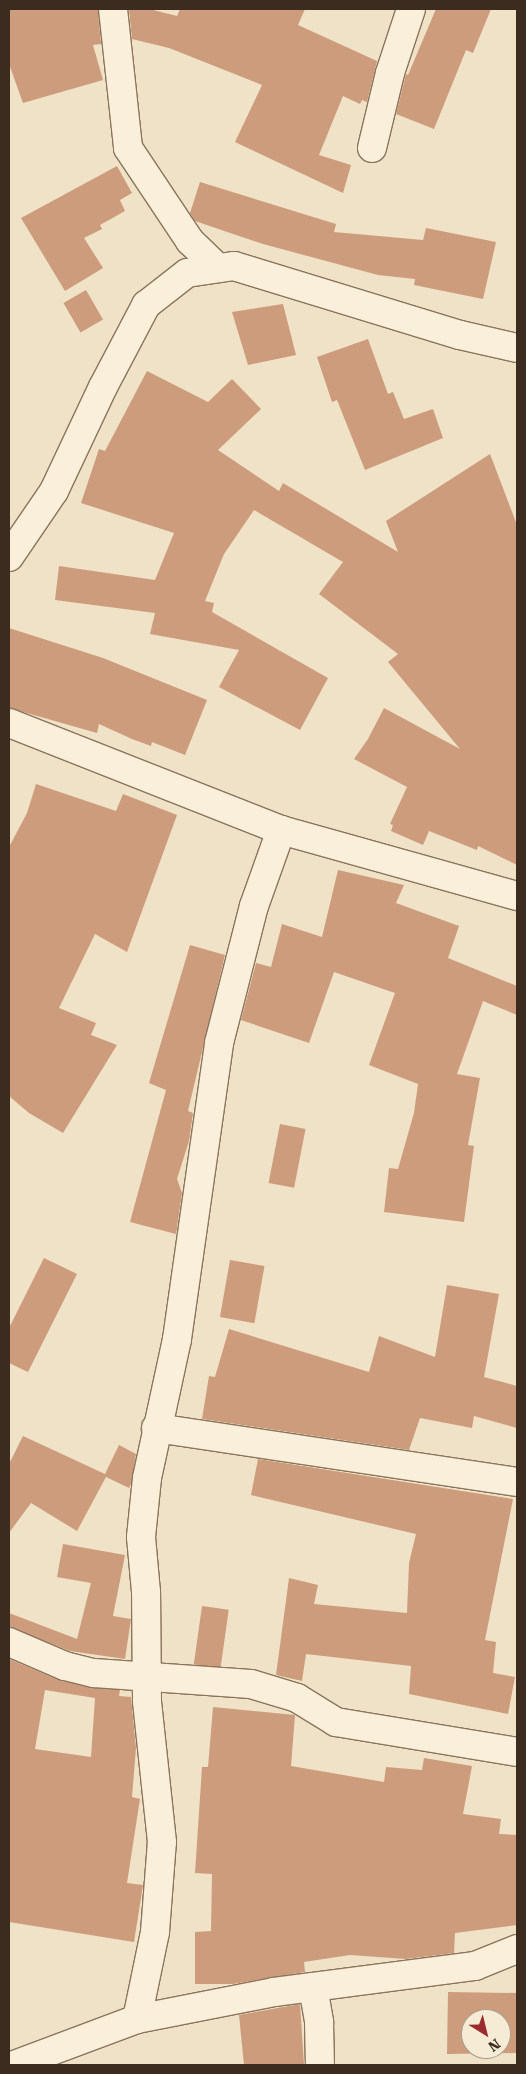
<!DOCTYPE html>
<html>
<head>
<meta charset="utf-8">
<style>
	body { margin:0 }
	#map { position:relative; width:526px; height:2074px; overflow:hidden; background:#efe2c6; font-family:"Roboto Serif",serif }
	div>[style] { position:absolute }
	.building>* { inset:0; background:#cd9c7c; transform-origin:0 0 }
	.roads { filter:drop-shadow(1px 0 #8b745c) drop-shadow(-1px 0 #8b745c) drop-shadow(0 1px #8b745c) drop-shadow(0 -1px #8b745c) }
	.minor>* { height:28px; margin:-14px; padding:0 14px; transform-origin:14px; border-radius:14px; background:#f9efda }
	.tertiary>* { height:28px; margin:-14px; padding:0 14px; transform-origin:14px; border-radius:14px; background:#f9efda }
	span { translate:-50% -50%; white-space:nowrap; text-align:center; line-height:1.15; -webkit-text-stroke:4px #f6ecd6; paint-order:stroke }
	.frame { position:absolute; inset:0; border:10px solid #3b2c1f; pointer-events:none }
	.north { position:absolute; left:461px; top:2009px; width:50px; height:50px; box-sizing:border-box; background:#f6ecd6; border:1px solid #ab9f8d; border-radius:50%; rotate:144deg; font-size:14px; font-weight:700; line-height:20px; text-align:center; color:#3b2c1f }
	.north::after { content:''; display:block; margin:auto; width:18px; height:22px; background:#9a2b2e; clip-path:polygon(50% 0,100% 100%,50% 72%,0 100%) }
</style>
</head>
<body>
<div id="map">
	<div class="building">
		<div style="clip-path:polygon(9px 9px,98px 9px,101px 44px,93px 45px,103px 80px,23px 103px,9px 64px)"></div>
		<div style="clip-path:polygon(129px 9px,149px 9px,177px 16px,180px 9px,305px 9px,298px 25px,377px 61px,367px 102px,362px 100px,360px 104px,343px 96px,319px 155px,351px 165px,343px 193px,235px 142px,262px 85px,169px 48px,132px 39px)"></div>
		<div style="clip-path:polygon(436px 9px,491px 9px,473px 53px,466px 50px,434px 129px,396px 114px,406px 74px,408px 75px)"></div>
		<div style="clip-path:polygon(117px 166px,132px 193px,120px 200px,125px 211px,100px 225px,102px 229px,84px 238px,103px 268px,65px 291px,21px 218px)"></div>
		<div style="clip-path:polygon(200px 182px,336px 224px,334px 232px,423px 240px,426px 228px,496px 242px,483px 299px,414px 285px,415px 279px,378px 275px,263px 244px,195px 221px,190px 213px)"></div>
		<div style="left:86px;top:290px;width:34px;height:26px;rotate:60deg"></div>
		<div style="clip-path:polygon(283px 304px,296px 355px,248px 365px,232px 312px)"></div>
		<div style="clip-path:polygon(368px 339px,388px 394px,393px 392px,404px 419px,433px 409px,443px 438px,365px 470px,337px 400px,332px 402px,317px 357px)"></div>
		<div style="clip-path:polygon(147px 371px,208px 402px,232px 379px,261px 409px,218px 450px,279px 491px,283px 483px,398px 552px,386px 521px,490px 454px,517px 525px,517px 865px,478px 846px,477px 850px,429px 831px,423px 845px,391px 831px,393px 825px,390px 824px,407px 787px,354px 759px,368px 739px,384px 708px,460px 749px,388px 662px,398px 654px,319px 594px,343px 562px,254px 510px,224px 554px,205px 601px,214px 603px,212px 612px,328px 678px,300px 730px,219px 687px,239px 650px,150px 634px,155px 613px,55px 600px,59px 566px,155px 580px,174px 533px,81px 503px,99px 449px,105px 451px)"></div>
		<div style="clip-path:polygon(9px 628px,103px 658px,207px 700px,185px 755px,152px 742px,151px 746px,132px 739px,99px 724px,97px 733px,9px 708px)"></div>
		<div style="clip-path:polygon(36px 784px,116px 811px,123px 794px,177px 815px,127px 952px,95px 934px,59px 1008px,96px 1023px,91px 1035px,117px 1045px,63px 1133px,29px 1113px,9px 1096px,9px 847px,27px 813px)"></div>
		<div style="clip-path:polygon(338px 870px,404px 885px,396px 903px,459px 926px,448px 958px,517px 986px,517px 1015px,483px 1001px,457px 1074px,480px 1078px,468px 1145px,474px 1146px,464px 1222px,384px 1212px,389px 1168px,398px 1169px,414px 1113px,418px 1084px,369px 1065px,395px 993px,334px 972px,309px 1043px,241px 1020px,256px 963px,271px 967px,282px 924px,322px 937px)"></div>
		<div style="clip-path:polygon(190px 945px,225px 955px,188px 1111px,193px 1113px,189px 1141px,177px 1179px,182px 1193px,176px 1234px,130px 1222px,166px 1090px,149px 1083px)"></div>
		<div style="left:280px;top:1124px;width:26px;height:60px;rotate:11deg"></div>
		<div style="clip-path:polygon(44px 1258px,77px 1274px,28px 1372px,9px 1363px,9px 1328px)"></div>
		<div style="left:230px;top:1260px;width:35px;height:58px;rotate:10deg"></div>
		<div style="clip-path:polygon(447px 1285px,499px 1294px,484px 1377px,517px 1386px,517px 1428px,474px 1416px,472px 1428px,420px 1418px,409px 1450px,202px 1419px,209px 1376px,215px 1377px,229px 1329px,369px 1372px,379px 1336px,435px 1357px)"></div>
		<div style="clip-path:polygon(23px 1436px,105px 1474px,119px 1445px,136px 1454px,131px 1484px,129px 1488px,106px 1477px,77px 1531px,31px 1503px,9px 1533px,9px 1464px)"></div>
		<div style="clip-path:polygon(258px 1459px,513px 1499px,485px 1640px,496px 1642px,493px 1673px,515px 1677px,508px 1714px,409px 1694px,411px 1666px,306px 1654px,302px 1681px,276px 1675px,289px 1578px,318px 1585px,314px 1604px,407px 1613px,409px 1563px,416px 1534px,251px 1495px)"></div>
		<div style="clip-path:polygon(63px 1544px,125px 1555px,113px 1616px,131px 1619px,125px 1659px,70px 1651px,9px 1627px,9px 1613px,77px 1639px,91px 1583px,57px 1577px)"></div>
		<div style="left:202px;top:1606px;width:27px;height:59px;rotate:8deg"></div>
		<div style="clip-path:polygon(evenodd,9px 1659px,61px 1681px,120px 1690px,119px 1696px,131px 1697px,136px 1748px,132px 1797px,140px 1799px,127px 1883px,143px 1885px,134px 1942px,9px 1922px,9px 1659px,45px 1690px,95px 1698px,91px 1757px,35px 1749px,45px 1690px)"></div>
		<div style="clip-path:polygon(213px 1707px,295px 1715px,291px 1766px,384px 1782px,386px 1767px,422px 1770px,424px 1758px,472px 1766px,463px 1814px,501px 1819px,499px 1834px,517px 1835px,517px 1925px,455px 1933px,454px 1953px,406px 1959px,350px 1955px,304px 1962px,305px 1972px,233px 1984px,195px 1984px,195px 1932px,211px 1931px,212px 1874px,195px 1873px,202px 1767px,208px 1767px)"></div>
		<div style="clip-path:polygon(evenodd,448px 1992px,517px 1993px,517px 2053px,447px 2054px,448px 1992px,471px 2019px,501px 2019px,501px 2049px,471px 2049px,471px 2019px)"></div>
		<div style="clip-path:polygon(300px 2004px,304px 2065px,244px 2065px,239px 2015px)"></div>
	</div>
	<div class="roads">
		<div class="minor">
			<div style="left:113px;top:9px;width:140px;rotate:83.8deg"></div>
			<div style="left:128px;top:148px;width:112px;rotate:56.3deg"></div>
			<div style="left:190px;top:241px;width:39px;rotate:44deg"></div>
			<div style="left:372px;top:148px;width:77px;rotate:-76.5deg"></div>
			<div style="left:390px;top:73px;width:67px;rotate:-71.8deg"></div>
			<div style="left:9px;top:557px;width:80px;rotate:-55.7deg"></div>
			<div style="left:54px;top:491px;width:115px;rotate:-64.8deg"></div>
			<div style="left:103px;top:387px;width:93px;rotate:-62.3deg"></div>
			<div style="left:146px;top:305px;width:52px;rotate:-38deg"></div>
			<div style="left:187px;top:273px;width:48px;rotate:-8.5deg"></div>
			<div style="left:234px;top:266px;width:236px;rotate:17deg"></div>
			<div style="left:460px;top:335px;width:58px;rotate:12.8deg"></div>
			<div style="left:156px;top:1428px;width:364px;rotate:8.5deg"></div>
			<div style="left:9px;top:1642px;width:61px;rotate:23.2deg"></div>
			<div style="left:65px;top:1666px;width:30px;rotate:14deg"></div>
			<div style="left:94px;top:1673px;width:157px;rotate:4deg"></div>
			<div style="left:251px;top:1684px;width:48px;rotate:16.9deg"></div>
			<div style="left:297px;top:1698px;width:46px;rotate:31.6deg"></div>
			<div style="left:336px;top:1722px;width:183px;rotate:9.4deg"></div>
			<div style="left:313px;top:1987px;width:36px;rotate:80deg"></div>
			<div style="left:319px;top:2022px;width:43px;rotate:88.7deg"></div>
			<div style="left:137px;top:2019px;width:89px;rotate:-78.3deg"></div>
			<div style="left:155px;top:1932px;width:90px;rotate:-85.6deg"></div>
			<div style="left:162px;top:1842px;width:142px;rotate:-96.1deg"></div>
			<div style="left:147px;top:1701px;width:109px;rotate:-90.5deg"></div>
			<div style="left:146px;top:1592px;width:55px;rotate:-95.2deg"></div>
			<div style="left:141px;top:1537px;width:59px;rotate:-84.2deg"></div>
			<div style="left:147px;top:1478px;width:142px;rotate:-77.8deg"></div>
			<div style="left:177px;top:1339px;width:299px;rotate:-81.9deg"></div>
			<div style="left:219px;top:1043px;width:141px;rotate:-75.7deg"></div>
			<div style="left:254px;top:906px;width:81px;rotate:-70.4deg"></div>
			<div style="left:14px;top:2065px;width:131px;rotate:-20.5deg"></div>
			<div style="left:137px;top:2019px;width:140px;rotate:-11.1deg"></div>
			<div style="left:274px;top:1992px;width:203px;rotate:-7.4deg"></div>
			<div style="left:475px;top:1966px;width:45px;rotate:-22deg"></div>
		</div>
		<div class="tertiary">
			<div style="left:9px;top:723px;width:292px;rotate:21.5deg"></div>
			<div style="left:281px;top:830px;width:245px;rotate:15.6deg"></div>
		</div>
	</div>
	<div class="frame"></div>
	<div class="north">N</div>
</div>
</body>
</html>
